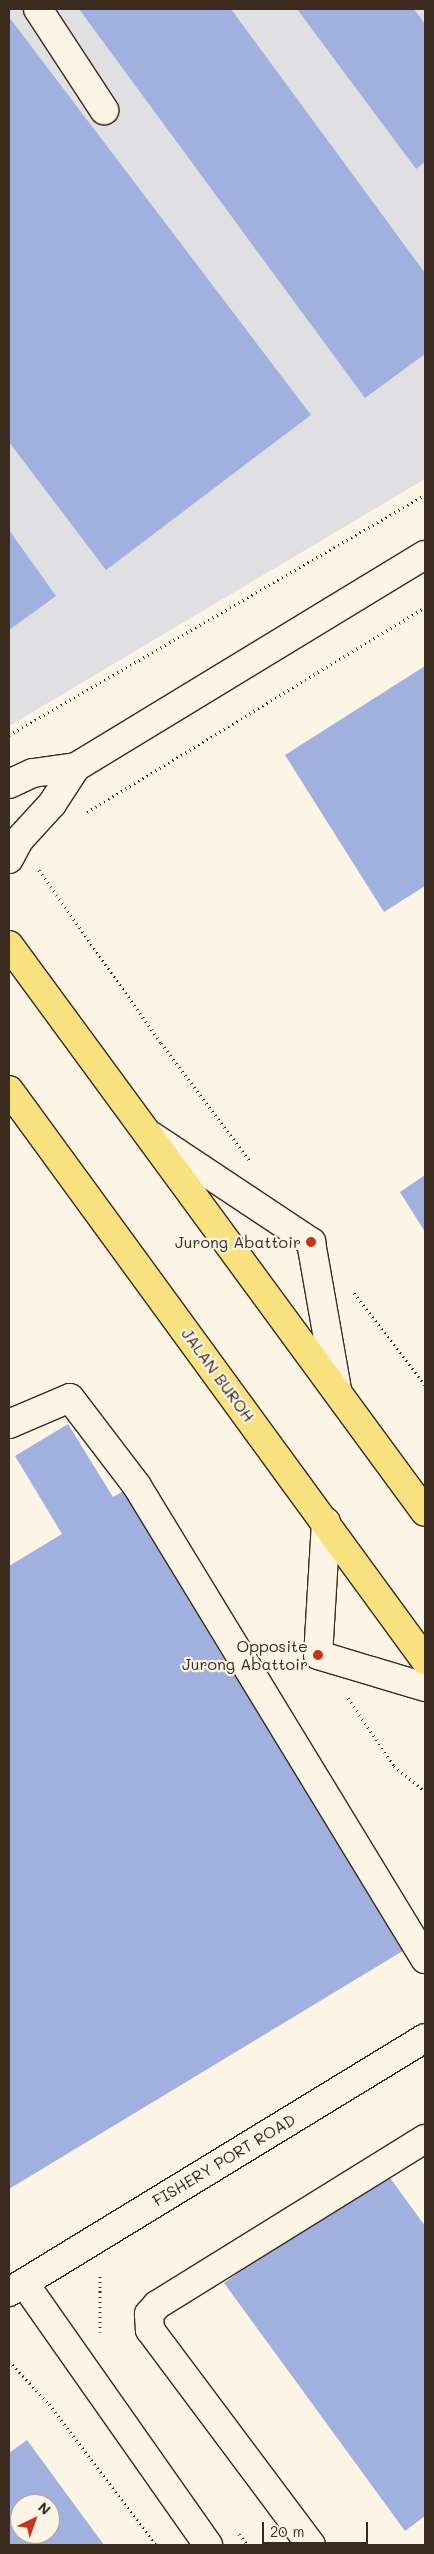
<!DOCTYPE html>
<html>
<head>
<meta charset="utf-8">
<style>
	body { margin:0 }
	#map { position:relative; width:434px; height:2554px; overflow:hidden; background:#fcf5e5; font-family:Mali,sans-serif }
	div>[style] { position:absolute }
	.built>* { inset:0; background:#e0e0e3 }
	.building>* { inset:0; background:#a0b0df }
	.path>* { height:3px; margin-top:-1.5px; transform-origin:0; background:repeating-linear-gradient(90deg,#3b2a1e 0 1px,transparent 0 5px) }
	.roads { filter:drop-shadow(1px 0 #3b2a1e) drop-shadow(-1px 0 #3b2a1e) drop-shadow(0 1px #3b2a1e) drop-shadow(0 -1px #3b2a1e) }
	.minor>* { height:28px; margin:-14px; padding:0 14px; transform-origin:14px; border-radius:14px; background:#fcf5e5 }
	.highway>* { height:28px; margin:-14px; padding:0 14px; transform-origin:14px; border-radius:14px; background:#fae180 }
	.dots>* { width:14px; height:14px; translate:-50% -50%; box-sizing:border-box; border:2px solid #fcf5e5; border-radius:50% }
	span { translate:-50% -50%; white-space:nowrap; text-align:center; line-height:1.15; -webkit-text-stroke:4.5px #fcf5e5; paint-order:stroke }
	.poi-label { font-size:16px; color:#3b2a1e }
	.right { translate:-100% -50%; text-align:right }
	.street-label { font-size:16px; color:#3b2a1e }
	.frame { position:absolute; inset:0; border:10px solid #3b2a1e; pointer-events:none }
	.north { position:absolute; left:10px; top:2494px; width:50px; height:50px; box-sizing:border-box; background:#fcf5e5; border:1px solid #afa495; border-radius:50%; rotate:42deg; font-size:14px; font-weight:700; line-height:20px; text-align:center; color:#3b2a1e }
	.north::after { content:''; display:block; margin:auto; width:18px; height:22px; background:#c8321e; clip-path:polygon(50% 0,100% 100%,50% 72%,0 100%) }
	.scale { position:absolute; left:262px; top:2522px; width:106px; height:22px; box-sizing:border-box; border:2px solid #3b2a1e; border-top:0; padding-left:6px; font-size:15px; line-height:18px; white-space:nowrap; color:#3b2a1e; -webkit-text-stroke:4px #fcf5e5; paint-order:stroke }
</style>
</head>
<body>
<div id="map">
	<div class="built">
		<div style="clip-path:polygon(9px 9px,425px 9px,425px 479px,9px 726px)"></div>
	</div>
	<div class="building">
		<div style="clip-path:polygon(79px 9px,231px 9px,425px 273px,425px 354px,365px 398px)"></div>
		<div style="clip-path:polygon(297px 9px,414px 9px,425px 24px,425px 162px,416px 169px)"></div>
		<div style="clip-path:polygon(9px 17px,311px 415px,106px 570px,9px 442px)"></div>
		<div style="clip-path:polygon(9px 530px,56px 596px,9px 630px)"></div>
		<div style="clip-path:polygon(425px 666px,425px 886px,384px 912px,285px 755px)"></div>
		<div style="clip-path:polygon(425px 1175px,425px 1232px,400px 1192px)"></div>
		<div style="clip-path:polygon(68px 1424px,113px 1497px,127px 1489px,406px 1949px,9px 2189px,9px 1566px,62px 1534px,15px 1456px)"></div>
		<div style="clip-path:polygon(383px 2168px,425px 2226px,425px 2516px,405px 2531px,224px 2283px)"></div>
		<div style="clip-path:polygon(evenodd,27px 2440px,104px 2545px,9px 2545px,9px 2453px,27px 2440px,20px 2504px,50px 2504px,50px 2534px,20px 2534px,20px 2504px)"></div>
	</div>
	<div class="path">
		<div style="left:9px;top:735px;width:480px;rotate:-30deg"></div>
		<div style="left:87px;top:812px;width:395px;rotate:-31.2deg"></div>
		<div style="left:39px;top:870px;width:212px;rotate:54.8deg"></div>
		<div style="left:161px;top:1043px;width:148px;rotate:53deg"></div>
		<div style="left:354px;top:1293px;width:116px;rotate:52.3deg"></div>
		<div style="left:348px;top:1698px;width:82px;rotate:55.9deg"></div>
		<div style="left:394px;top:1766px;width:40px;rotate:39deg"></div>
		<div style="left:100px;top:2332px;width:56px;rotate:-90deg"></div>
		<div style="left:9px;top:2361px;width:59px;rotate:47.1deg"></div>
		<div style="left:49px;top:2404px;width:177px;rotate:52.8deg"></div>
		<div style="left:239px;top:2534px;width:14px;rotate:51deg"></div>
	</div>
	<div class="roads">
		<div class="minor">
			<div style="left:38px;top:9px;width:121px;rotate:56.8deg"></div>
			<div style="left:9px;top:784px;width:26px;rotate:-25deg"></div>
			<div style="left:33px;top:773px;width:43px;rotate:-7.9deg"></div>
			<div style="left:76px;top:767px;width:408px;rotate:-31.3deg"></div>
			<div style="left:9px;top:859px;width:21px;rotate:-62deg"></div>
			<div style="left:19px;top:840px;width:49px;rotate:-47.5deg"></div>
			<div style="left:52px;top:804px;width:44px;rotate:-57deg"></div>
			<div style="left:153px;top:1137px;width:190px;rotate:33.6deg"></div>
			<div style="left:311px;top:1242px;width:149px;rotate:80deg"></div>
			<div style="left:9px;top:1424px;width:66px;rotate:-23.1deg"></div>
			<div style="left:70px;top:1398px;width:111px;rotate:52.7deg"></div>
			<div style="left:137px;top:1486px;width:554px;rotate:58.66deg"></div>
			<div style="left:326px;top:1522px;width:133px;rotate:93.4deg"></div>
			<div style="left:318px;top:1655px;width:112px;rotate:16.7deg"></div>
			<div style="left:24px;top:2283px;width:320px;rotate:54.9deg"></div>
			<div style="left:9px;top:2292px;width:487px;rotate:-31.4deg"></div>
			<div style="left:311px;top:2545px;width:269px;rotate:-126.8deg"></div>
			<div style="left:150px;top:2330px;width:16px;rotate:-94deg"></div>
			<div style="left:149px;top:2314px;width:12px;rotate:-48deg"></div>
			<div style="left:157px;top:2305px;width:315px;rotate:-31.8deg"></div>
		</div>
		<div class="highway">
			<div style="left:9px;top:945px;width:703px;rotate:53.73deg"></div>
			<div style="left:9px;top:1090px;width:706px;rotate:53.88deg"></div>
		</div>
	</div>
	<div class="dots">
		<div style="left:311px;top:1242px;background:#c8321e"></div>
		<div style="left:318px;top:1655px;background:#c8321e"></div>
	</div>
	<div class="poi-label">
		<span class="right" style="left:301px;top:1242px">Jurong Abattoir</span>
		<span class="right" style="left:308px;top:1655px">Opposite<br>Jurong Abattoir</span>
	</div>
	<div class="street-label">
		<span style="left:218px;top:1375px;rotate:54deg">JALAN BUROH</span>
		<span style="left:224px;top:2160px;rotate:-31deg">FISHERY PORT ROAD</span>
	</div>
	<div class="frame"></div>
	<div class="north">N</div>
	<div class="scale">20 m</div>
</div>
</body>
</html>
